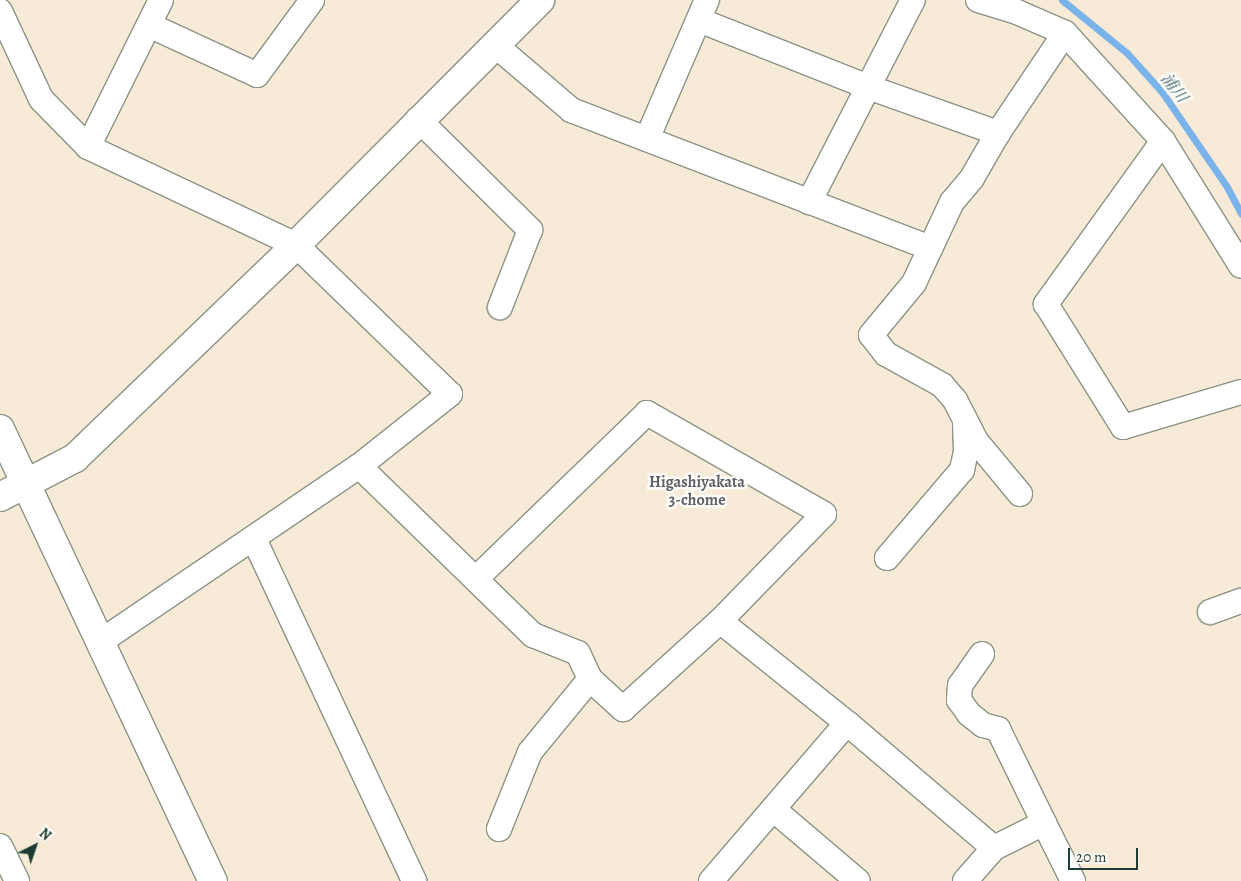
<!DOCTYPE html>
<html>
<head>
<meta charset="utf-8">
<style>
	body { margin:0 }
	#map { position:relative; width:1241px; height:881px; overflow:hidden; background:#f7ead7; font-family:Alegreya,"Noto Serif JP",serif }
	div>[style] { position:absolute }
	.stream>* { height:7px; margin:-3.5px; padding:0 3.5px; transform-origin:3.5px; border-radius:3.5px; background:#7ab3ea }
	.roads { filter:drop-shadow(1px 0 #8b9486) drop-shadow(-1px 0 #8b9486) drop-shadow(0 1px #8b9486) drop-shadow(0 -1px #8b9486) }
	.minor>* { height:24px; margin:-12px; padding:0 12px; transform-origin:12px; border-radius:12px; background:#fff }
	.tertiary>* { height:28px; margin:-14px; padding:0 14px; transform-origin:14px; border-radius:14px; background:#fff }
	span { translate:-50% -50%; white-space:nowrap; text-align:center; line-height:1.15; -webkit-text-stroke:5px #fdfcf7; paint-order:stroke }
	.water-label { font-size:16px; color:#3a606b; font-style:italic }
	.neighbourhood-label { font-size:16px; color:#5f626b; font-weight:700 }
	.north { position:absolute; left:10px; top:821px; width:50px; height:50px; -webkit-text-stroke:4px #fdfcf7; paint-order:stroke; rotate:41deg; font-size:14px; font-weight:700; line-height:20px; text-align:center; color:#1f3d34 }
	.north::after { content:''; display:block; margin:auto; width:18px; height:22px; background:#1f3d34; clip-path:polygon(50% 0,100% 100%,50% 72%,0 100%) }
	.scale { position:absolute; left:1068px; top:848px; width:70px; height:22px; box-sizing:border-box; border:2px solid #1f3d34; border-top:0; padding-left:6px; font-size:15px; line-height:18px; white-space:nowrap; color:#1f3d34; -webkit-text-stroke:4px #fdfcf7; paint-order:stroke }
</style>
</head>
<body>
<div id="map">
	<div class="stream">
		<div style="left:1062px;top:0;width:84px;rotate:39.2deg"></div>
		<div style="left:1127px;top:53px;width:52px;rotate:48.1deg"></div>
		<div style="left:1162px;top:92px;width:115px;rotate:55.6deg"></div>
		<div style="left:1227px;top:187px;width:30px;rotate:62deg"></div>
	</div>
	<div class="roads">
		<div class="minor">
			<div style="left:978px;top:0;width:41px;rotate:17.1deg"></div>
			<div style="left:1017px;top:12px;width:52px;rotate:23.6deg"></div>
			<div style="left:1065px;top:33px;width:146px;rotate:47.8deg"></div>
			<div style="left:1163px;top:141px;width:147px;rotate:58deg"></div>
			<div style="left:0;top:11px;width:97px;rotate:65deg"></div>
			<div style="left:41px;top:99px;width:67px;rotate:45.6deg"></div>
			<div style="left:88px;top:147px;width:230px;rotate:25.2deg"></div>
			<div style="left:296px;top:245px;width:214px;rotate:44.1deg"></div>
			<div style="left:450px;top:394px;width:116px;rotate:141.6deg"></div>
			<div style="left:359px;top:466px;width:313px;rotate:145.8deg"></div>
			<div style="left:699px;top:20px;width:182px;rotate:21.6deg"></div>
			<div style="left:868px;top:87px;width:138px;rotate:19.5deg"></div>
			<div style="left:149px;top:25px;width:119px;rotate:24.8deg"></div>
			<div style="left:257px;top:75px;width:93px;rotate:-53.7deg"></div>
			<div style="left:495px;top:45px;width:100px;rotate:40.5deg"></div>
			<div style="left:571px;top:110px;width:385px;rotate:21deg"></div>
			<div style="left:418px;top:119px;width:158px;rotate:44.7deg"></div>
			<div style="left:530px;top:230px;width:83px;rotate:111.3deg"></div>
			<div style="left:647px;top:139px;width:151px;rotate:-66.7deg"></div>
			<div style="left:1163px;top:141px;width:201px;rotate:125.7deg"></div>
			<div style="left:1046px;top:304px;width:145px;rotate:58deg"></div>
			<div style="left:1123px;top:427px;width:123px;rotate:-16.5deg"></div>
			<div style="left:88px;top:147px;width:164px;rotate:-63.6deg"></div>
			<div style="left:809px;top:202px;width:227px;rotate:-62.8deg"></div>
			<div style="left:359px;top:466px;width:243px;rotate:44.2deg"></div>
			<div style="left:533px;top:635px;width:48px;rotate:21.8deg"></div>
			<div style="left:578px;top:653px;width:29px;rotate:65deg"></div>
			<div style="left:590px;top:679px;width:45px;rotate:42.3deg"></div>
			<div style="left:623px;top:709px;width:131px;rotate:-42.2deg"></div>
			<div style="left:720px;top:621px;width:149px;rotate:-45.8deg"></div>
			<div style="left:824px;top:514px;width:204px;rotate:-150.3deg"></div>
			<div style="left:647px;top:413px;width:237px;rotate:135.9deg"></div>
			<div style="left:1020px;top:494px;width:69px;rotate:-129.7deg"></div>
			<div style="left:976px;top:441px;width:46px;rotate:-117.1deg"></div>
			<div style="left:955px;top:400px;width:20px;rotate:-131deg"></div>
			<div style="left:942px;top:385px;width:64px;rotate:-151deg"></div>
			<div style="left:886px;top:354px;width:24px;rotate:-128deg"></div>
			<div style="left:871px;top:335px;width:67px;rotate:-50.4deg"></div>
			<div style="left:914px;top:283px;width:89px;rotate:-64.9deg"></div>
			<div style="left:952px;top:202px;width:31px;rotate:-50deg"></div>
			<div style="left:972px;top:178px;width:52px;rotate:-60deg"></div>
			<div style="left:998px;top:133px;width:120px;rotate:-56.2deg"></div>
			<div style="left:254px;top:539px;width:378px;rotate:64.9deg"></div>
			<div style="left:887px;top:558px;width:116px;rotate:-49.6deg"></div>
			<div style="left:962px;top:470px;width:19px;rotate:-78deg"></div>
			<div style="left:966px;top:451px;width:29px;rotate:-92deg"></div>
			<div style="left:1210px;top:612px;width:33px;rotate:-20deg"></div>
			<div style="left:720px;top:621px;width:163px;rotate:38.8deg"></div>
			<div style="left:847px;top:723px;width:193px;rotate:40.4deg"></div>
			<div style="left:982px;top:654px;width:38px;rotate:125deg"></div>
			<div style="left:960px;top:685px;width:15px;rotate:94deg"></div>
			<div style="left:959px;top:700px;width:17px;rotate:54deg"></div>
			<div style="left:969px;top:714px;width:18px;rotate:38deg"></div>
			<div style="left:983px;top:725px;width:16px;rotate:15deg"></div>
			<div style="left:998px;top:729px;width:105px;rotate:63.9deg"></div>
			<div style="left:773px;top:809px;width:111px;rotate:40.3deg"></div>
			<div style="left:499px;top:829px;width:83px;rotate:-68.1deg"></div>
			<div style="left:530px;top:752px;width:94px;rotate:-50.6deg"></div>
			<div style="left:0;top:846px;width:39px;rotate:64deg"></div>
			<div style="left:711px;top:881px;width:208px;rotate:-49.3deg"></div>
			<div style="left:965px;top:881px;width:44px;rotate:-48.7deg"></div>
			<div style="left:994px;top:848px;width:56px;rotate:-26.6deg"></div>
			<div style="left:1044px;top:823px;width:65px;rotate:63.4deg"></div>
		</div>
		<div class="tertiary">
			<div style="left:0;top:429px;width:500px;rotate:64.8deg"></div>
			<div style="left:0;top:497px;width:85px;rotate:-27.5deg"></div>
			<div style="left:75px;top:458px;width:307px;rotate:-43.9deg"></div>
			<div style="left:296px;top:245px;width:346px;rotate:-45.1deg"></div>
		</div>
	</div>
	<div class="water-label">
		<span style="left:1174px;top:88px;rotate:52deg">浦川</span>
	</div>
	<div class="neighbourhood-label">
		<span style="left:697px;top:491px">Higashiyakata<br>3-chome</span>
	</div>
	<div class="north">N</div>
	<div class="scale">20 m</div>
</div>
</body>
</html>
